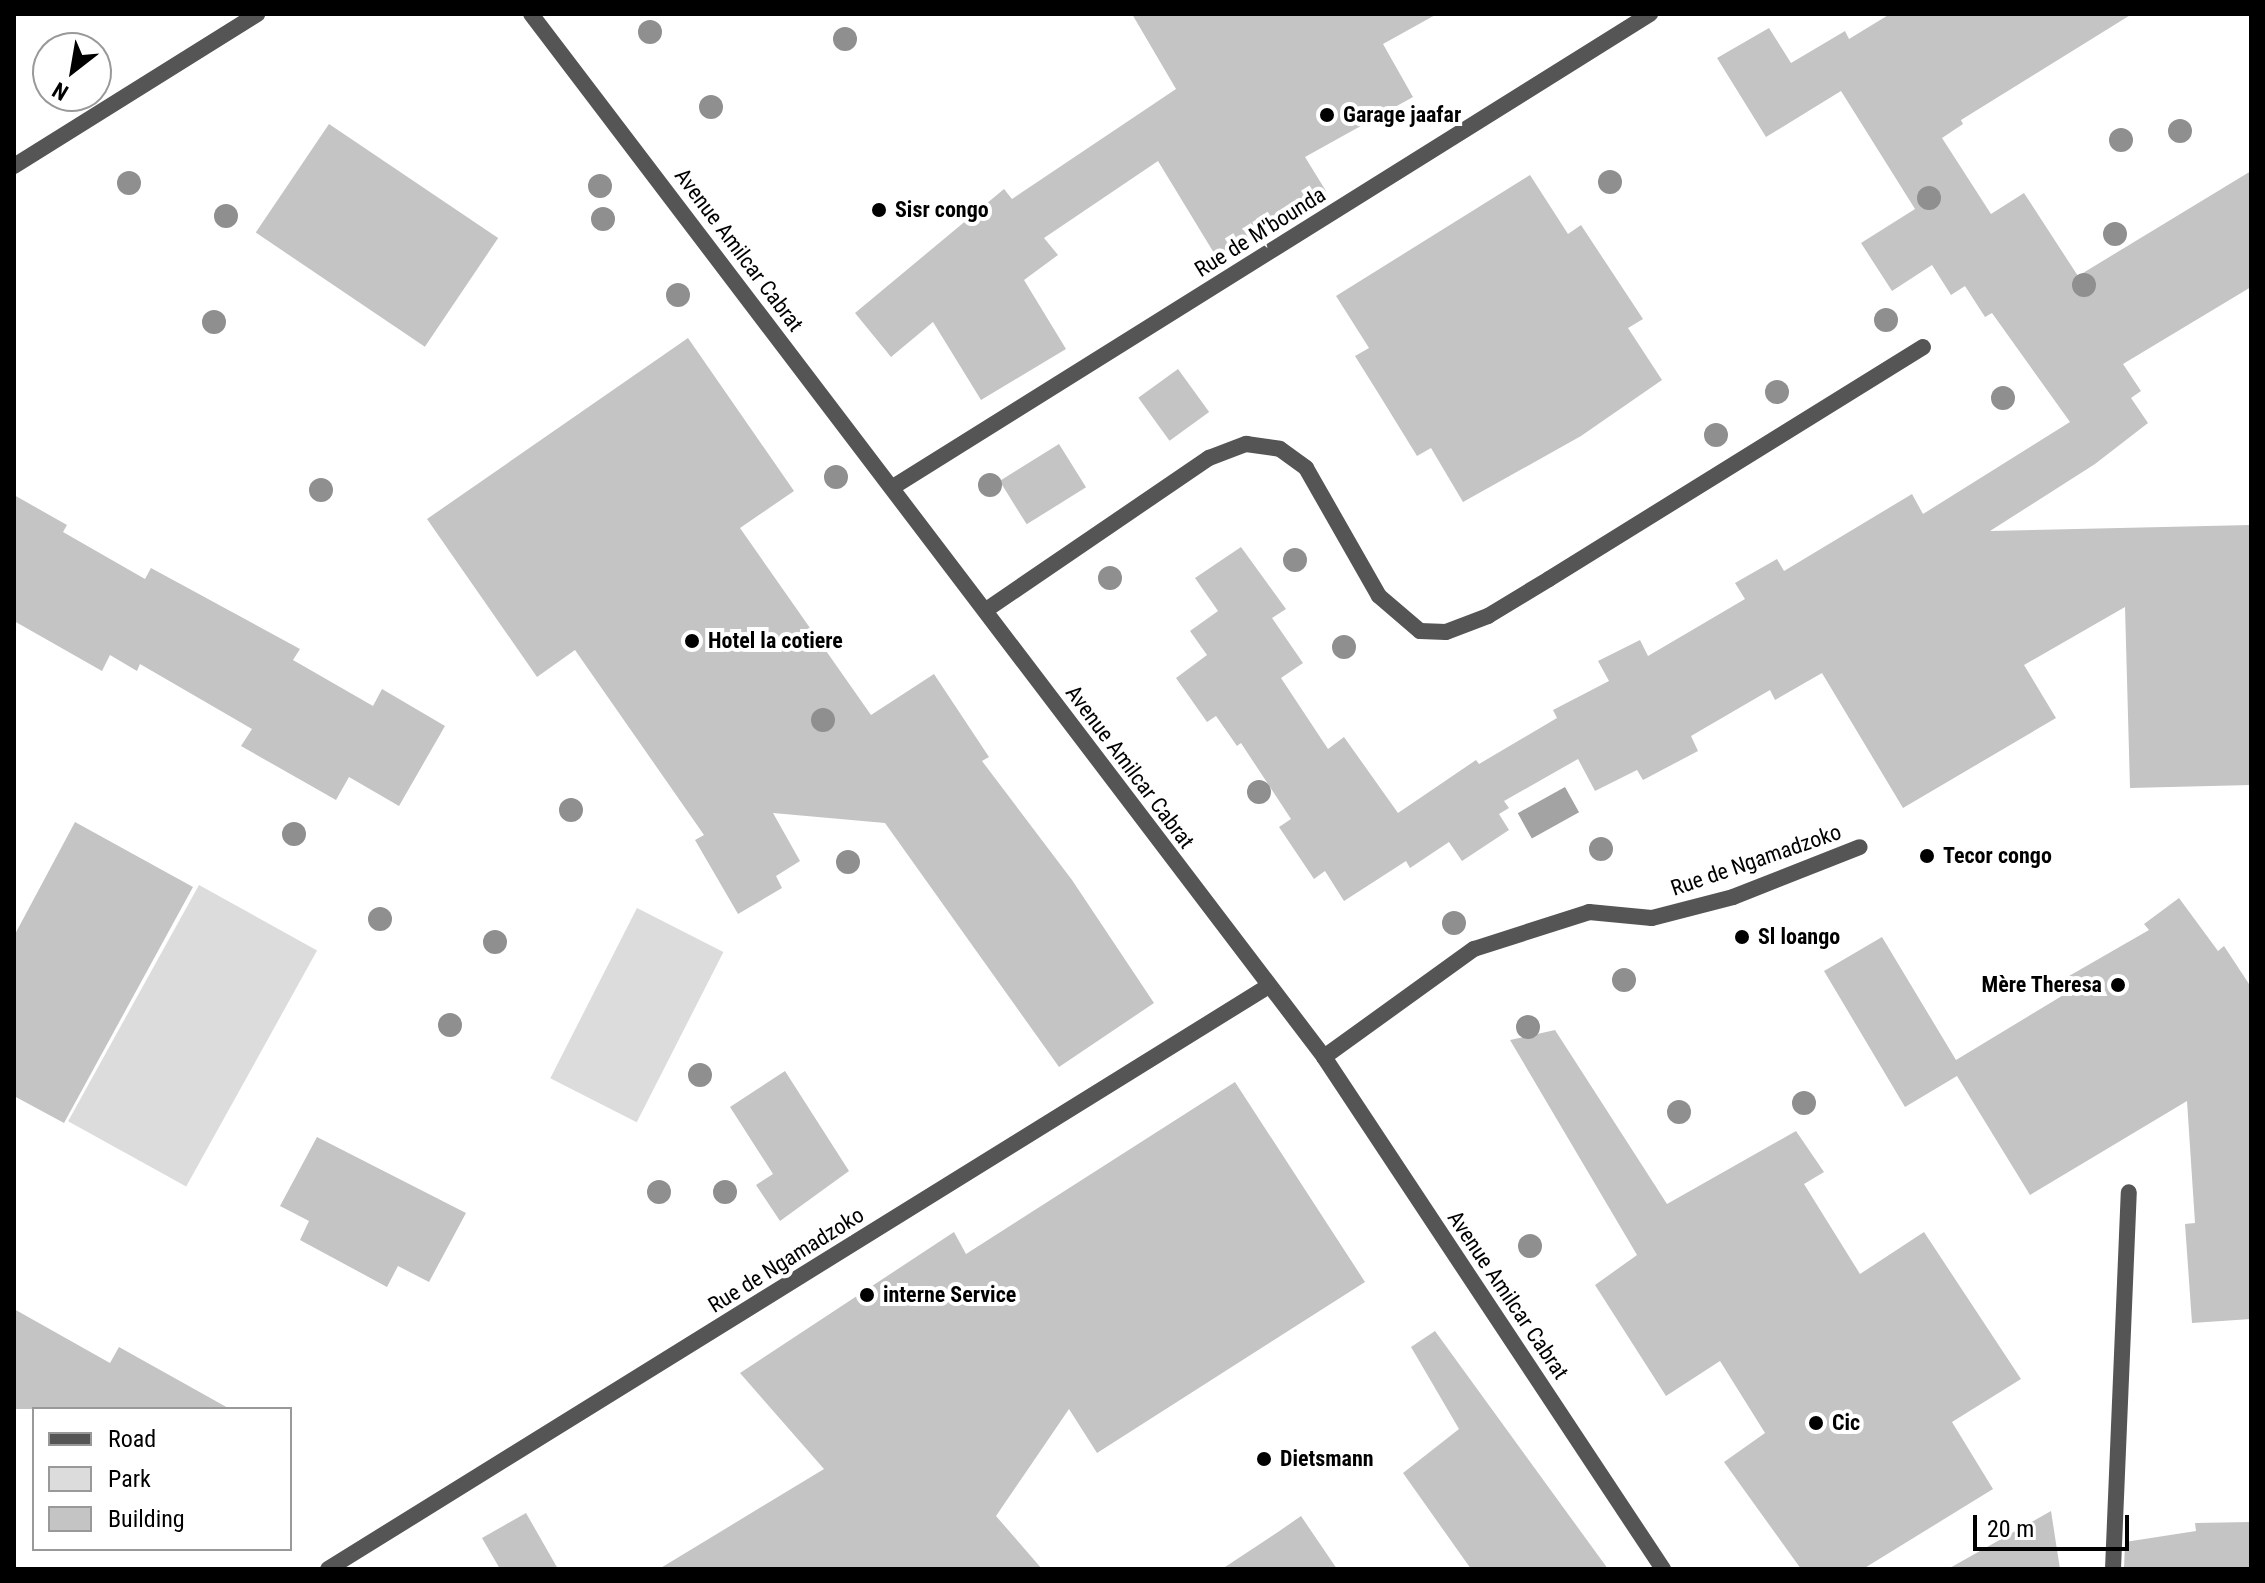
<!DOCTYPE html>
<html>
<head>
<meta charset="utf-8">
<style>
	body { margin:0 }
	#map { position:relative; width:2265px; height:1583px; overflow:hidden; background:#fff; font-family:"Roboto Condensed",sans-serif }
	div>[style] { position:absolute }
	.green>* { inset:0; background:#dcdcdc; transform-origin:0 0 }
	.water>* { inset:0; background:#a3a3a3; transform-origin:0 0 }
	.building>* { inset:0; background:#c4c4c4; transform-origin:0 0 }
	.lane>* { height:16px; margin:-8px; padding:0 8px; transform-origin:8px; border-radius:8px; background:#555 }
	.street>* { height:16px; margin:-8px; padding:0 8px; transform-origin:8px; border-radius:8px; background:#555 }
	.trees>* { width:24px; height:24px; margin:-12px; border-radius:50%; background:#8f8f8f }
	.dots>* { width:22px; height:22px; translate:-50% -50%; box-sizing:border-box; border:4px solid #fff; border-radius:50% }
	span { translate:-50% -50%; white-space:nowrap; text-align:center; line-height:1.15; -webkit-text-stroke:8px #fff; paint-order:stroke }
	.poi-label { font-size:22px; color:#000; font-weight:700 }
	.left { translate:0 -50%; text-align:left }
	.right { translate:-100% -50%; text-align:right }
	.street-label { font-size:22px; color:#000 }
	.frame { position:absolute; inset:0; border:16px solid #000; pointer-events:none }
	.legend { position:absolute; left:32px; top:1407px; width:260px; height:144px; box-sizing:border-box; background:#fff; border:2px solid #999; margin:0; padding:10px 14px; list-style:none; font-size:24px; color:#000 }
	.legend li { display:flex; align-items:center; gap:16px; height:40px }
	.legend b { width:40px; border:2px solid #999 }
	.north { position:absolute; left:32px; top:32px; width:80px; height:80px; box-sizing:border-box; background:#fff; border:2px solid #999; border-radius:50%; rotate:211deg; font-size:22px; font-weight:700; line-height:32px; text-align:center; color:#000 }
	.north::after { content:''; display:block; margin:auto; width:28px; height:36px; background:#000; clip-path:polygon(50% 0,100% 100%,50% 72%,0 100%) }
	.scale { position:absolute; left:1973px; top:1515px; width:156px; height:36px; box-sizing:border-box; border:4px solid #000; border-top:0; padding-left:10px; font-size:24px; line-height:28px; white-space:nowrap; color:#000; -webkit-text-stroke:6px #fff; paint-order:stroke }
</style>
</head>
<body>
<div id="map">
	<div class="green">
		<div style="left:199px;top:885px;width:135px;height:270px;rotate:29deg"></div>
		<div style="left:637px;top:908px;width:97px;height:191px;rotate:27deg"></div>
	</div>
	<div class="water">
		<div style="left:1565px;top:787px;width:29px;height:54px;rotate:61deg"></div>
	</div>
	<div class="building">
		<div style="clip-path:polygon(1132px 14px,1437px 14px,1383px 44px,1413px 97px,1305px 157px,1326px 191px,1217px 258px,1158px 161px,1044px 238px,1058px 255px,1024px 280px,1066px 349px,981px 400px,933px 322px,891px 357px,855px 313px,1004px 189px,1012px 199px,1176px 89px)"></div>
		<div style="clip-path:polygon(1890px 14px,2132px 14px,1961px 120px,1963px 124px,1942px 138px,1991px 214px,2024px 193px,2078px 276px,2251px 171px,2251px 287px,2123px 364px,2141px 391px,2131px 398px,2148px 423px,2095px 464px,1990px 531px,2251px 525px,2251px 785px,2130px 788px,2125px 607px,2024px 665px,2056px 718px,1903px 808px,1822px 673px,1775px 700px,1770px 690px,1691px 736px,1698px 751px,1643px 780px,1637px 770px,1595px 791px,1578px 759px,1504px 801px,1509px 808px,1499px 814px,1509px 830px,1462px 861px,1449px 842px,1410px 868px,1406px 861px,1344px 901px,1325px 871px,1314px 879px,1279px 827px,1291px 819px,1241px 743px,1237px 746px,1216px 716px,1207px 722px,1176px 678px,1207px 655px,1190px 631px,1218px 611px,1195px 578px,1241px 547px,1286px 609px,1272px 618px,1303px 663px,1281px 678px,1328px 749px,1344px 737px,1398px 813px,1476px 760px,1479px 764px,1557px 718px,1553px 710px,1609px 681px,1598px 661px,1640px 640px,1648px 656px,1745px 599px,1735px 583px,1777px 559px,1784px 571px,1912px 494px,1923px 514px,2070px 422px,1992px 313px,1985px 317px,1965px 286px,1951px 295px,1932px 265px,1892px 291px,1861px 243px,1915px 209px,1841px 91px,1766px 137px,1717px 58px,1769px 28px,1791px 63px,1845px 31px,1849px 39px)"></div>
		<div style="left:329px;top:124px;width:204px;height:131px;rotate:34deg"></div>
		<div style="clip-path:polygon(1530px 175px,1568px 234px,1581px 225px,1643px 319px,1628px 328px,1662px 380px,1581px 436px,1463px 502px,1431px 448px,1417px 456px,1380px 396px,1355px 356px,1369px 348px,1336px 296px)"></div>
		<div style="clip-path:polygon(688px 338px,794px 491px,740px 528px,871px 715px,934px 674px,989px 757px,982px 761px,1072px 880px,1154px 1003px,1059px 1067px,885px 823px,773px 813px,800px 861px,776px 876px,782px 888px,738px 914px,695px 840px,704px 835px,575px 650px,537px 677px,427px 519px)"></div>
		<div style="left:1178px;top:369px;width:53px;height:49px;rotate:54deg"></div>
		<div style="left:1059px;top:444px;width:51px;height:70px;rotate:58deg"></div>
		<div style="clip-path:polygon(14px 495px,67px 525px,63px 532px,145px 579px,151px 568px,300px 649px,293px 660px,373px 706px,382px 689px,445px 726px,399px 806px,349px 777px,336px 800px,241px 746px,252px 729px,140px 664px,137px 671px,110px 655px,102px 671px,14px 621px)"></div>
		<div style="clip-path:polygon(75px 822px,193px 887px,64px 1123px,14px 1096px,14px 936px)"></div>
		<div style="clip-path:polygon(2179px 898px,2218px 951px,2224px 946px,2251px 987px,2251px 1319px,2192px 1323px,2185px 1224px,2195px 1223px,2187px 1101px,2030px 1195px,1957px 1076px,1905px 1107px,1824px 971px,1882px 937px,1956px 1060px,2075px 988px,2069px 976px,2149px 930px,2144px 924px)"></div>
		<div style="clip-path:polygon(1555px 1030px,1667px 1204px,1796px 1131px,1824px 1172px,1804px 1184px,1860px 1274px,1924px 1232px,2021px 1379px,1952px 1422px,1993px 1489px,1863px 1569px,1801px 1569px,1724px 1462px,1765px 1433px,1720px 1361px,1666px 1396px,1595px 1285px,1637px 1255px,1510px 1040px)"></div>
		<div style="clip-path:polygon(785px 1071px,849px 1171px,780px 1221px,756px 1185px,773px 1174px,730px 1107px)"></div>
		<div style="clip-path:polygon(1235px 1082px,1365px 1282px,1097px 1453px,1069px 1409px,996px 1516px,1042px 1569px,659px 1569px,824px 1469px,740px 1373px,954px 1232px,966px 1254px)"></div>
		<div style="clip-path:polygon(317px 1137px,466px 1213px,429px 1282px,398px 1266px,387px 1287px,300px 1240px,309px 1221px,280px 1206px)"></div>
		<div style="clip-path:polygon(14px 1309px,110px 1363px,119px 1347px,230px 1409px,14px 1409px)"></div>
		<div style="clip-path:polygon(1435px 1331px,1608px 1569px,1471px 1569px,1403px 1473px,1459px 1429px,1411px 1347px)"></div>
		<div style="clip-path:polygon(2051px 1511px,2060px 1569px,1948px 1569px)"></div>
		<div style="clip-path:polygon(526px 1513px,558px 1569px,500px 1569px,482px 1538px)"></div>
		<div style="clip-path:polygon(1301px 1516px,1337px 1569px,1222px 1569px,1278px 1532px)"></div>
		<div style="clip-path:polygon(2251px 1522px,2251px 1569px,2124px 1569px,2125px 1542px,2196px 1531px,2195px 1523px)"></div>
	</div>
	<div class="lane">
		<div style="left:986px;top:610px;width:270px;rotate:-34.3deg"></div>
		<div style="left:1209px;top:458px;width:40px;rotate:-21deg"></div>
		<div style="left:1246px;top:444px;width:34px;rotate:8deg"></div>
		<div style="left:1280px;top:449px;width:32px;rotate:36deg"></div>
		<div style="left:1306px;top:468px;width:147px;rotate:60.3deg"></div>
		<div style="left:1379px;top:596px;width:54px;rotate:40.5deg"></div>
		<div style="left:1420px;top:631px;width:26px;rotate:2deg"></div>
		<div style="left:1446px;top:632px;width:45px;rotate:-20.9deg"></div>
		<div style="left:1488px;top:616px;width:71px;rotate:-31.2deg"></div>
		<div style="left:1549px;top:579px;width:440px;rotate:-31.8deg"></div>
		<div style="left:2113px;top:1569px;width:377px;rotate:-87.6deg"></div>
	</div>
	<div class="street">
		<div style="left:531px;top:14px;width:1310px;rotate:52.75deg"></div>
		<div style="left:1324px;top:1057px;width:614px;rotate:56.49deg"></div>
		<div style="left:14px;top:166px;width:287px;rotate:-32deg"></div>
		<div style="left:893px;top:487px;width:893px;rotate:-32deg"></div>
		<div style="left:1324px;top:1057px;width:185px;rotate:-35.8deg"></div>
		<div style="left:1474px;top:949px;width:121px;rotate:-17.8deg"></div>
		<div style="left:1589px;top:912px;width:63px;rotate:5.4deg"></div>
		<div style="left:1652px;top:918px;width:84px;rotate:-14.5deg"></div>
		<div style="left:1733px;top:897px;width:136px;rotate:-21.5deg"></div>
		<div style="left:328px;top:1569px;width:1105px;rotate:-31.79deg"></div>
	</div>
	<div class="trees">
		<div style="left:650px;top:32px"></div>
		<div style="left:845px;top:39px"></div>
		<div style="left:711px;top:107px"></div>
		<div style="left:2180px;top:131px"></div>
		<div style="left:2121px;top:140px"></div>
		<div style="left:1610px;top:182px"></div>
		<div style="left:129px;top:183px"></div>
		<div style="left:600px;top:186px"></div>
		<div style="left:1929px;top:198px"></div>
		<div style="left:226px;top:216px"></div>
		<div style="left:603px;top:219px"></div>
		<div style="left:2115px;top:234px"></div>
		<div style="left:2084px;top:285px"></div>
		<div style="left:678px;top:295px"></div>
		<div style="left:1886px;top:320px"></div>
		<div style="left:214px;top:322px"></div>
		<div style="left:1777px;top:392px"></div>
		<div style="left:2003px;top:398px"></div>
		<div style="left:1716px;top:435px"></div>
		<div style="left:836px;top:477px"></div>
		<div style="left:990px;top:485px"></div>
		<div style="left:321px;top:490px"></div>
		<div style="left:1295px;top:560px"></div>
		<div style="left:1110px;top:578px"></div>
		<div style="left:1344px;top:647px"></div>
		<div style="left:823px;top:720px"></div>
		<div style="left:1259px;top:792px"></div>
		<div style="left:571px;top:810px"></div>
		<div style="left:294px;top:834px"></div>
		<div style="left:1601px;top:849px"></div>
		<div style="left:848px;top:862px"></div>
		<div style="left:380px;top:919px"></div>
		<div style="left:1454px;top:923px"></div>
		<div style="left:495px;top:942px"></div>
		<div style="left:1624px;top:980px"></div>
		<div style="left:450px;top:1025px"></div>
		<div style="left:1528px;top:1027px"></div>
		<div style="left:700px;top:1075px"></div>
		<div style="left:1804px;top:1103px"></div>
		<div style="left:1679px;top:1112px"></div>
		<div style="left:659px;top:1192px"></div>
		<div style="left:725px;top:1192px"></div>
		<div style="left:1530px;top:1246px"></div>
	</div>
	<div class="dots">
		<div style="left:1327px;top:115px;background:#000"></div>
		<div style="left:879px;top:210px;background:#000"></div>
		<div style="left:692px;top:641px;background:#000"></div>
		<div style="left:1927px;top:856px;background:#000"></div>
		<div style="left:1742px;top:937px;background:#000"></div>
		<div style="left:2118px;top:985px;background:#000"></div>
		<div style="left:867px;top:1295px;background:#000"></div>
		<div style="left:1816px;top:1423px;background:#000"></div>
		<div style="left:1264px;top:1459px;background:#000"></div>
	</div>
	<div class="poi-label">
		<span class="left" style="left:1343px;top:115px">Garage jaafar</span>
		<span class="left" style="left:895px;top:210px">Sisr congo</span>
		<span class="left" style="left:708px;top:641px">Hotel la cotiere</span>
		<span class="left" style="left:1943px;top:856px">Tecor congo</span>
		<span class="left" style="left:1758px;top:937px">Sl loango</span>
		<span class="right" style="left:2102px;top:985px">Mère Theresa</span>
		<span class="left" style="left:883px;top:1295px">interne Service</span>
		<span class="left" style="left:1832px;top:1423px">Cic</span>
		<span class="left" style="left:1280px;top:1459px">Dietsmann</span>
	</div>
	<div class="street-label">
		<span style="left:1260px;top:232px;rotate:-32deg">Rue de M'bounda</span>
		<span style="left:739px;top:250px;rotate:53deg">Avenue Amilcar Cabrat</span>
		<span style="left:1130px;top:767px;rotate:53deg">Avenue Amilcar Cabrat</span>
		<span style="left:1756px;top:860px;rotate:-19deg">Rue de Ngamadzoko</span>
		<span style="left:786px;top:1260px;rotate:-32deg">Rue de Ngamadzoko</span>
		<span style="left:1508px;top:1295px;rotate:56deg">Avenue Amilcar Cabrat</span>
	</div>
	<div class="frame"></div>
	<ul class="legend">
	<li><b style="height:10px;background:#555"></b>Road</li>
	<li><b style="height:22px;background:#dcdcdc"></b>Park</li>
	<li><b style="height:22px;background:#c4c4c4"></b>Building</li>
	</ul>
	<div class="north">N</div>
	<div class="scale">20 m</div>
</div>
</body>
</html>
